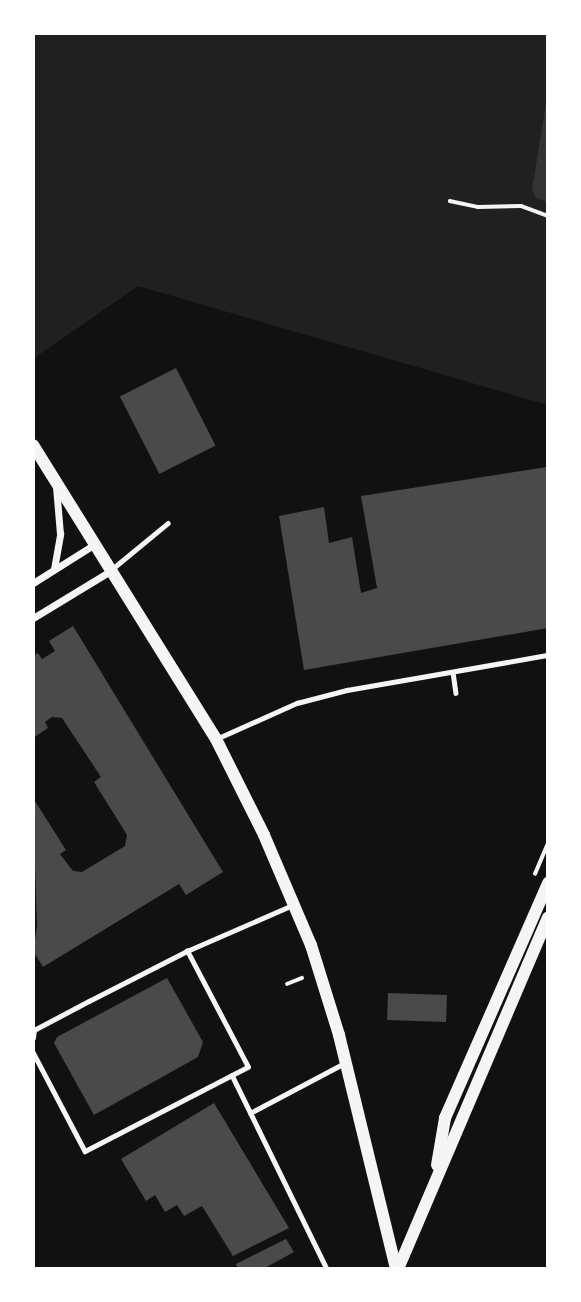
<!DOCTYPE html>
<html>
<head>
<meta charset="utf-8">
<style>
	body { margin:0 }
	#map { position:relative; width:581px; height:1302px; overflow:hidden; background:#111; font-family:Overpass,sans-serif }
	div>[style] { position:absolute }
	.green>* { inset:0; background:#202020 }
	.water>* { inset:0; background:#333 }
	.building>* { inset:0; background:#4a4a4a; transform-origin:0 0 }
	.path>* { height:3.5px; margin:-1.75px; padding:0 1.75px; transform-origin:1.75px; border-radius:1.75px; background:#f5f5f5 }
	.service>* { height:4.5px; margin:-2.25px; padding:0 2.25px; transform-origin:2.25px; border-radius:2.25px; background:#f5f5f5 }
	.minor>* { height:7px; margin:-3.5px; padding:0 3.5px; transform-origin:3.5px; border-radius:3.5px; background:#f5f5f5 }
	.secondary>* { height:12px; margin:-6px; padding:0 6px; transform-origin:6px; border-radius:6px; background:#f5f5f5 }
	span { translate:-50% -50%; white-space:nowrap; text-align:center; line-height:1.15; -webkit-text-stroke:5px #fff; paint-order:stroke }
	.frame { position:absolute; inset:0; border:35px solid #fff; pointer-events:none }
</style>
</head>
<body>
<div id="map">
	<div class="green">
		<div style="clip-path:polygon(33px 33px,548px 33px,548px 405px,138px 286px,33px 359px)"></div>
	</div>
	<div class="water">
		<div style="clip-path:polygon(548px 91px,548px 202px,536px 198px,532px 190px)"></div>
	</div>
	<div class="building">
		<div style="left:176px;top:368px;width:87px;height:63px;rotate:63deg"></div>
		<div style="clip-path:polygon(547px 467px,548px 628px,304px 670px,279px 516px,324px 507px,329px 543px,352px 537px,361px 593px,377px 588px,361px 496px)"></div>
		<div style="clip-path:polygon(73px 626px,223px 872px,186px 895px,179px 884px,43px 967px,33px 951px,37px 927px,33px 798px,66px 850px,60px 854px,73px 871px,82px 872px,125px 846px,127px 835px,94px 782px,101px 777px,62px 718px,52px 717px,45px 722px,48px 728px,33px 738px,33px 656px,38px 653px,42px 659px,55px 651px,49px 641px)"></div>
		<div style="clip-path:polygon(167px 978px,203px 1042px,198px 1057px,94px 1115px,54px 1043px,57px 1037px)"></div>
		<div style="left:388px;top:993px;width:59px;height:27px;rotate:2deg"></div>
		<div style="clip-path:polygon(214px 1103px,289px 1228px,233px 1256px,202px 1206px,184px 1216px,177px 1205px,165px 1212px,155px 1195px,146px 1201px,121px 1159px)"></div>
		<div style="clip-path:polygon(286px 1239px,294px 1252px,263px 1269px,238px 1269px,236px 1264px)"></div>
	</div>
	<div class="path">
		<div style="left:450px;top:201px;width:29px;rotate:12deg"></div>
		<div style="left:478px;top:207px;width:43px;rotate:-1.3deg"></div>
		<div style="left:521px;top:206px;width:29px;rotate:20deg"></div>
		<div style="left:535px;top:874px;width:33px;rotate:-67deg"></div>
		<div style="left:287px;top:984px;width:16px;rotate:-22deg"></div>
	</div>
	<div class="service">
		<div style="left:112px;top:569px;width:72px;rotate:-39.4deg"></div>
		<div style="left:453px;top:672px;width:21px;rotate:82deg"></div>
		<div style="left:216px;top:739px;width:89px;rotate:-24deg"></div>
		<div style="left:297px;top:703px;width:52px;rotate:-14.6deg"></div>
		<div style="left:347px;top:690px;width:204px;rotate:-9.9deg"></div>
		<div style="left:33px;top:1038px;width:8px;rotate:-83deg"></div>
		<div style="left:34px;top:1030px;width:62px;rotate:-27.8deg"></div>
		<div style="left:89px;top:1001px;width:110px;rotate:-27deg"></div>
		<div style="left:187px;top:951px;width:116px;rotate:-23.5deg"></div>
		<div style="left:33px;top:1052px;width:112px;rotate:62.3deg"></div>
		<div style="left:85px;top:1151px;width:183px;rotate:-27.3deg"></div>
		<div style="left:248px;top:1067px;width:131px;rotate:-117.7deg"></div>
		<div style="left:232px;top:1075px;width:216px;rotate:63.9deg"></div>
		<div style="left:250px;top:1113px;width:107px;rotate:-27.8deg"></div>
	</div>
	<div class="minor">
		<div style="left:54px;top:569px;width:36px;rotate:-80deg"></div>
		<div style="left:60px;top:534px;width:48px;rotate:-94.8deg"></div>
		<div style="left:33px;top:583px;width:73px;rotate:-32.2deg"></div>
		<div style="left:33px;top:618px;width:92px;rotate:-31.3deg"></div>
	</div>
	<div class="secondary">
		<div style="left:33px;top:445px;width:346px;rotate:58.1deg"></div>
		<div style="left:216px;top:739px;width:107px;rotate:63.4deg"></div>
		<div style="left:264px;top:835px;width:120px;rotate:66.9deg"></div>
		<div style="left:311px;top:945px;width:94px;rotate:72.7deg"></div>
		<div style="left:339px;top:1035px;width:241px;rotate:76.3deg"></div>
		<div style="left:437px;top:1165px;width:48px;rotate:-80.3deg"></div>
		<div style="left:445px;top:1118px;width:257px;rotate:-66.3deg"></div>
		<div style="left:398px;top:1269px;width:382px;rotate:-66.9deg"></div>
	</div>
	<div class="frame"></div>
</div>
</body>
</html>
